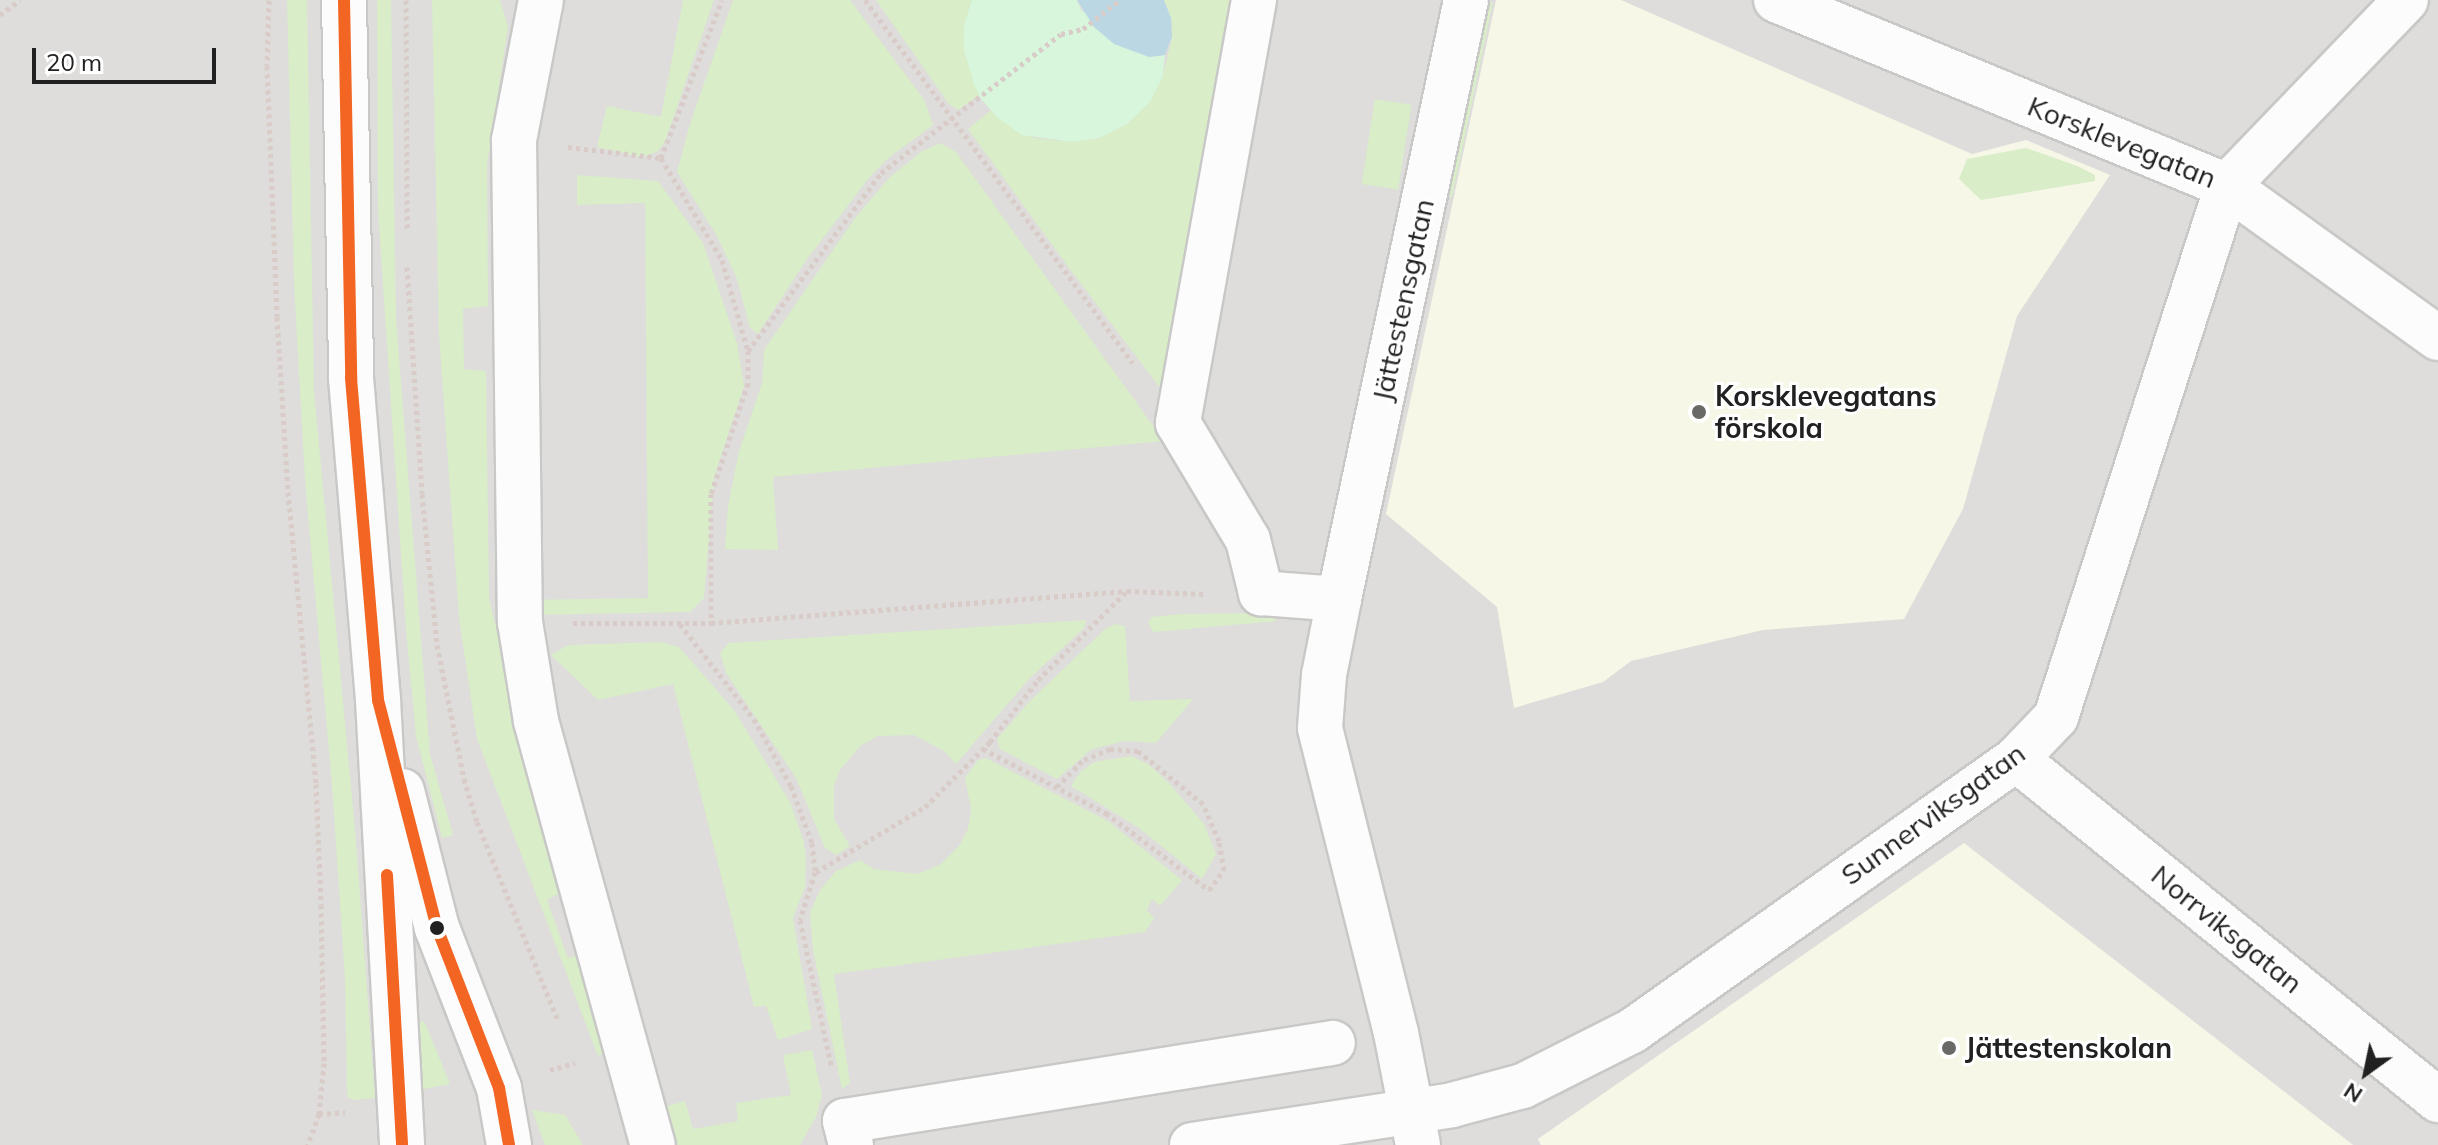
<!DOCTYPE html>
<html>
<head>
<meta charset="utf-8">
<style>
	body { margin:0 }
	#map { position:relative; width:2438px; height:1145px; overflow:hidden; background:#efeeea; font-family:Mulish,sans-serif }
	div>[style] { position:absolute }
	.residential>* { inset:0; background:#dedddb }
	.education>* { inset:0; background:#f6f7e6 }
	.grass>* { inset:0; background:#d8edc8; transform-origin:0 0 }
	.park>* { inset:0; background:#d7f6db }
	.water>* { inset:0; background:#bcd7e4 }
	.path>* { height:5px; margin-top:-2.5px; transform-origin:0; background:repeating-linear-gradient(90deg,#d8cbc8 0 4px,transparent 0 8px) }
	.roads { filter:drop-shadow(2px 0 #c8c8c6) drop-shadow(-2px 0 #c8c8c6) drop-shadow(0 2px #c8c8c6) drop-shadow(0 -2px #c8c8c6) }
	.minor>* { height:44px; margin:-22px; padding:0 22px; transform-origin:22px; border-radius:22px; background:#fdfcfc }
	.bus-1>* { height:12px; margin:-6px; padding:0 6px; transform-origin:6px; border-radius:6px; background:#f26522 }
	.dots>* { width:22px; height:22px; translate:-50% -50%; box-sizing:border-box; border:4px solid #fff; border-radius:50% }
	span { translate:-50% -50%; white-space:nowrap; text-align:center; line-height:1.15; -webkit-text-stroke:6px #fff; paint-order:stroke }
	.street-label { font-size:28px; color:#212121 }
	.poi-label { font-size:28px; color:#212121; font-weight:700 }
	.left { translate:0 -50%; text-align:left }
	.north { position:absolute; left:2326px; top:1033px; width:80px; height:80px; -webkit-text-stroke:6px #fff; paint-order:stroke; rotate:213deg; font-size:22px; font-weight:700; line-height:32px; text-align:center; color:#212121 }
	.north::after { content:''; display:block; margin:auto; width:28px; height:36px; background:#212121; clip-path:polygon(50% 0,100% 100%,50% 72%,0 100%) }
	.scale { position:absolute; left:32px; top:48px; width:184px; height:36px; box-sizing:border-box; border:4px solid #212121; border-top:0; padding-left:10px; font-size:24px; line-height:28px; white-space:nowrap; color:#212121; -webkit-text-stroke:6px #fff; paint-order:stroke }
</style>
</head>
<body>
<div id="map">
	<div class="residential">
		<div style="clip-path:polygon(0 0,2438px 0,2438px 1145px,2353px 1145px,1964px 844px,1538px 1139px,1541px 1145px,0 1145px)"></div>
	</div>
	<div class="education">
		<div style="clip-path:polygon(1496px 0,1621px 0,1972px 154px,2026px 140px,2110px 175px,2017px 316px,1963px 509px,1904px 619px,1763px 630px,1631px 661px,1603px 682px,1514px 708px,1497px 607px,1386px 514px)"></div>
		<div style="clip-path:polygon(1964px 843px,2353px 1145px,1541px 1145px,1538px 1139px)"></div>
	</div>
	<div class="grass">
		<div style="clip-path:polygon(287px 0,307px 0,314px 391px,356px 841px,375px 1098px,356px 1100px,348px 1098px,347px 1091px,345px 979px,332px 785px,305px 481px,294px 284px)"></div>
		<div style="clip-path:polygon(377px 0,391px 0,396px 319px,430px 754px,453px 835px,442px 838px,416px 736px,406px 630px,378px 210px)"></div>
		<div style="clip-path:polygon(432px 0,500px 0,508px 27px,487px 165px,488px 306px,463px 309px,464px 369px,486px 371px,489px 598px,513px 700px,568px 888px,547px 900px,568px 958px,582px 954px,607px 1051px,598px 1056px,477px 739px,459px 618px,439px 334px)"></div>
		<div style="clip-path:polygon(683px 0,714px 0,665px 142px,657px 152px,641px 157px,597px 147px,607px 106px,661px 117px)"></div>
		<div style="clip-path:polygon(733px 0,850px 0,925px 101px,933px 125px,887px 159px,868px 179px,805px 262px,758px 334px,750px 328px,737px 279px,717px 236px,677px 172px,690px 124px)"></div>
		<div style="clip-path:polygon(876px 0,972px 0,964px 25px,964px 50px,979px 95px,958px 110px,949px 104px)"></div>
		<div style="clip-path:polygon(1164px 0,1239px 0,1165px 389px,1158px 385px,1072px 272px,968px 129px,991px 110px,998px 118px,1034px 138px,1072px 142px,1100px 138px,1127px 124px,1150px 102px,1163px 76px,1172px 37px,1171px 18px)"></div>
		<div style="clip-path:polygon(1493px 2px,1452px 197px,1442px 195px,1476px 6px)"></div>
		<div style="left:1375px;top:99px;width:37px;height:86px;rotate:9deg"></div>
		<div style="clip-path:polygon(941px 143px,956px 152px,1164px 441px,773px 477px,778px 550px,725px 549px,728px 506px,739px 451px,762px 383px,764px 350px,855px 218px,889px 178px,922px 151px)"></div>
		<div style="clip-path:polygon(2026px 148px,2077px 166px,2095px 175px,2095px 181px,1981px 200px,1959px 179px,1967px 159px)"></div>
		<div style="clip-path:polygon(577px 175px,658px 181px,703px 243px,737px 343px,744px 386px,714px 478px,704px 598px,690px 612px,529px 615px,525px 600px,648px 598px,645px 203px,577px 205px)"></div>
		<div style="clip-path:polygon(1265px 613px,1277px 621px,1153px 632px,1148px 622px,1152px 617px,1181px 614px)"></div>
		<div style="clip-path:polygon(1086px 620px,1084px 628px,1030px 678px,956px 764px,944px 751px,914px 735px,878px 736px,860px 746px,840px 770px,834px 786px,834px 819px,850px 846px,836px 855px,825px 848px,796px 778px,726px 673px,720px 653px,729px 643px)"></div>
		<div style="clip-path:polygon(1116px 624px,1125px 626px,1130px 701px,1193px 699px,1156px 743px,1125px 741px,1092px 749px,1057px 779px,1000px 749px,997px 739px,1029px 702px,1106px 628px)"></div>
		<div style="clip-path:polygon(661px 642px,679px 647px,734px 710px,790px 802px,804px 842px,806px 861px,805px 887px,793px 918px,812px 1029px,778px 1040px,766px 1006px,754px 1007px,673px 684px,598px 700px,551px 655px,568px 645px)"></div>
		<div style="clip-path:polygon(1131px 756px,1148px 764px,1169px 783px,1204px 824px,1216px 854px,1202px 879px,1139px 828px,1071px 786px,1080px 772px,1094px 762px)"></div>
		<div style="clip-path:polygon(986px 758px,1108px 821px,1182px 880px,1160px 906px,1152px 899px,1147px 910px,1154px 918px,1145px 932px,834px 974px,850px 1083px,842px 1089px,813px 950px,810px 912px,820px 890px,836px 871px,860px 860px,874px 869px,918px 874px,941px 864px,959px 846px,968px 829px,971px 809px,965px 778px,978px 760px)"></div>
		<div style="clip-path:polygon(414px 1018px,425px 1023px,450px 1084px,414px 1091px)"></div>
		<div style="clip-path:polygon(812px 1050px,822px 1095px,816px 1117px,800px 1145px,663px 1145px,657px 1109px,685px 1101px,693px 1129px,738px 1121px,736px 1103px,791px 1095px,783px 1055px)"></div>
		<div style="clip-path:polygon(532px 1110px,565px 1115px,583px 1145px,545px 1145px)"></div>
	</div>
	<div class="park">
		<div style="clip-path:polygon(972px 0,1077px 0,1081px 10px,1149px 57px,1165px 55px,1163px 76px,1150px 102px,1127px 124px,1100px 138px,1072px 142px,1022px 135px,998px 118px,981px 99px,974px 84px,964px 50px,964px 25px)"></div>
	</div>
	<div class="water">
		<div style="clip-path:polygon(1077px 0,1164px 0,1171px 18px,1172px 37px,1165px 55px,1149px 57px,1114px 44px,1094px 27px)"></div>
	</div>
	<div class="path">
		<div style="left:269px;top:0;width:66px;rotate:91.7deg"></div>
		<div style="left:267px;top:66px;width:251px;rotate:87.7deg"></div>
		<div style="left:277px;top:317px;width:175px;rotate:86.4deg"></div>
		<div style="left:288px;top:492px;width:293px;rotate:84.5deg"></div>
		<div style="left:316px;top:784px;width:121px;rotate:87.6deg"></div>
		<div style="left:321px;top:905px;width:158px;rotate:88.9deg"></div>
		<div style="left:324px;top:1063px;width:51px;rotate:95.6deg"></div>
		<div style="left:319px;top:1114px;width:33px;rotate:110deg"></div>
		<div style="left:406px;top:0;width:229px;rotate:89.7deg"></div>
		<div style="left:865px;top:0;width:451px;rotate:53.6deg"></div>
		<div style="left:0;top:15px;width:25px;rotate:-37deg"></div>
		<div style="left:568px;top:147px;width:94px;rotate:6.7deg"></div>
		<div style="left:661px;top:158px;width:169px;rotate:-68.9deg"></div>
		<div style="left:661px;top:158px;width:119px;rotate:59.1deg"></div>
		<div style="left:722px;top:260px;width:95px;rotate:74.1deg"></div>
		<div style="left:748px;top:351px;width:32px;rotate:90deg"></div>
		<div style="left:748px;top:383px;width:117px;rotate:108.4deg"></div>
		<div style="left:711px;top:494px;width:129px;rotate:90deg"></div>
		<div style="left:407px;top:267px;width:227px;rotate:86.2deg"></div>
		<div style="left:422px;top:494px;width:152px;rotate:84.3deg"></div>
		<div style="left:437px;top:645px;width:137px;rotate:78.6deg"></div>
		<div style="left:464px;top:779px;width:45px;rotate:73.2deg"></div>
		<div style="left:477px;top:822px;width:214px;rotate:67.8deg"></div>
		<div style="left:748px;top:351px;width:222px;rotate:-53.2deg"></div>
		<div style="left:881px;top:173px;width:227px;rotate:-37.7deg"></div>
		<div style="left:1061px;top:34px;width:23px;rotate:-13deg"></div>
		<div style="left:1083px;top:29px;width:47px;rotate:-38.1deg"></div>
		<div style="left:573px;top:623px;width:138px"></div>
		<div style="left:711px;top:623px;width:417px;rotate:-4.4deg"></div>
		<div style="left:1127px;top:591px;width:79px;rotate:2.2deg"></div>
		<div style="left:680px;top:624px;width:120px;rotate:52.1deg"></div>
		<div style="left:754px;top:719px;width:77px;rotate:61.1deg"></div>
		<div style="left:791px;top:786px;width:61px;rotate:69.8deg"></div>
		<div style="left:812px;top:843px;width:29px;rotate:84deg"></div>
		<div style="left:815px;top:872px;width:50px;rotate:107.4deg"></div>
		<div style="left:800px;top:920px;width:152px;rotate:77.9deg"></div>
		<div style="left:983px;top:749px;width:139px;rotate:27.5deg"></div>
		<div style="left:1106px;top:813px;width:129px;rotate:36.8deg"></div>
		<div style="left:1209px;top:890px;width:25px;rotate:-53deg"></div>
		<div style="left:1224px;top:870px;width:29px;rotate:-100deg"></div>
		<div style="left:1219px;top:841px;width:40px;rotate:-113.4deg"></div>
		<div style="left:1203px;top:804px;width:84px;rotate:-140.8deg"></div>
		<div style="left:1138px;top:751px;width:28px;rotate:-176deg"></div>
		<div style="left:1110px;top:749px;width:30px;rotate:157deg"></div>
		<div style="left:1082px;top:761px;width:35px;rotate:134deg"></div>
		<div style="left:816px;top:872px;width:127px;rotate:-30.8deg"></div>
		<div style="left:925px;top:807px;width:92px;rotate:-45deg"></div>
		<div style="left:990px;top:742px;width:78px;rotate:-52.3deg"></div>
		<div style="left:1038px;top:680px;width:124px;rotate:-45deg"></div>
		<div style="left:550px;top:1070px;width:26px;rotate:-16deg"></div>
		<div style="left:319px;top:1114px;width:26px;rotate:-4deg"></div>
	</div>
	<div class="roads">
		<div class="minor">
			<div style="left:344px;top:0;width:378px;rotate:88.9deg"></div>
			<div style="left:351px;top:378px;width:323px;rotate:85.2deg"></div>
			<div style="left:378px;top:700px;width:446px;rotate:86.9deg"></div>
			<div style="left:541px;top:0;width:143px;rotate:100.9deg"></div>
			<div style="left:514px;top:140px;width:482px;rotate:89.3deg"></div>
			<div style="left:520px;top:622px;width:100px;rotate:80.8deg"></div>
			<div style="left:536px;top:721px;width:440px;rotate:74.6deg"></div>
			<div style="left:1254px;top:0;width:430px;rotate:100.2deg"></div>
			<div style="left:1178px;top:423px;width:136px;rotate:59.1deg"></div>
			<div style="left:1248px;top:540px;width:55px;rotate:76.2deg"></div>
			<div style="left:1261px;top:593px;width:78px;rotate:4.4deg"></div>
			<div style="left:1776px;top:0;width:488px;rotate:22.4deg"></div>
			<div style="left:2227px;top:186px;width:260px;rotate:35.8deg"></div>
			<div style="left:2016px;top:759px;width:543px;rotate:38.94deg"></div>
			<div style="left:402px;top:791px;width:141px;rotate:75.7deg"></div>
			<div style="left:437px;top:928px;width:172px;rotate:68.8deg"></div>
			<div style="left:499px;top:1088px;width:58px;rotate:80deg"></div>
			<div style="left:851px;top:1145px;width:25px;rotate:-104deg"></div>
			<div style="left:845px;top:1121px;width:494px;rotate:-9.1deg"></div>
			<div style="left:1192px;top:1145px;width:263px;rotate:-8.7deg"></div>
			<div style="left:1452px;top:1105px;width:73px;rotate:-15deg"></div>
			<div style="left:1523px;top:1086px;width:122px;rotate:-26.8deg"></div>
			<div style="left:1632px;top:1031px;width:471px;rotate:-35.3deg"></div>
			<div style="left:2016px;top:759px;width:58px;rotate:-46.4deg"></div>
			<div style="left:2056px;top:717px;width:558px;rotate:-72.15deg"></div>
			<div style="left:2227px;top:186px;width:258px;rotate:-46.1deg"></div>
			<div style="left:1418px;top:1145px;width:114px;rotate:-101.1deg"></div>
			<div style="left:1396px;top:1033px;width:314px;rotate:-104deg"></div>
			<div style="left:1320px;top:728px;width:53px;rotate:-85.7deg"></div>
			<div style="left:1324px;top:675px;width:77px;rotate:-78.8deg"></div>
			<div style="left:1339px;top:599px;width:612px;rotate:-78.03deg"></div>
		</div>
	</div>
	<div class="bus-1">
		<div style="left:344px;top:0;width:378px;rotate:88.9deg"></div>
		<div style="left:351px;top:378px;width:323px;rotate:85.2deg"></div>
		<div style="left:378px;top:700px;width:236px;rotate:75.5deg"></div>
		<div style="left:437px;top:928px;width:172px;rotate:68.8deg"></div>
		<div style="left:499px;top:1088px;width:58px;rotate:80deg"></div>
		<div style="left:387px;top:875px;width:270px;rotate:86.8deg"></div>
	</div>
	<div class="dots">
		<div style="left:1699px;top:412px;background:#696967"></div>
		<div style="left:437px;top:928px;background:#212121"></div>
		<div style="left:1949px;top:1048px;background:#696967"></div>
	</div>
	<div class="street-label">
		<span style="left:2122px;top:142px;rotate:22deg">Korsklevegatan</span>
		<span style="left:1403px;top:300px;rotate:-78deg">Jättestensgatan</span>
		<span style="left:1933px;top:814px;rotate:-36deg">Sunnerviksgatan</span>
		<span style="left:2227px;top:929px;rotate:39deg">Norrviksgatan</span>
	</div>
	<div class="poi-label">
		<span class="left" style="left:1715px;top:412px">Korsklevegatans<br>förskola</span>
		<span class="left" style="left:1965px;top:1048px">Jättestenskolan</span>
	</div>
	<div class="north">N</div>
	<div class="scale">20 m</div>
</div>
</body>
</html>
